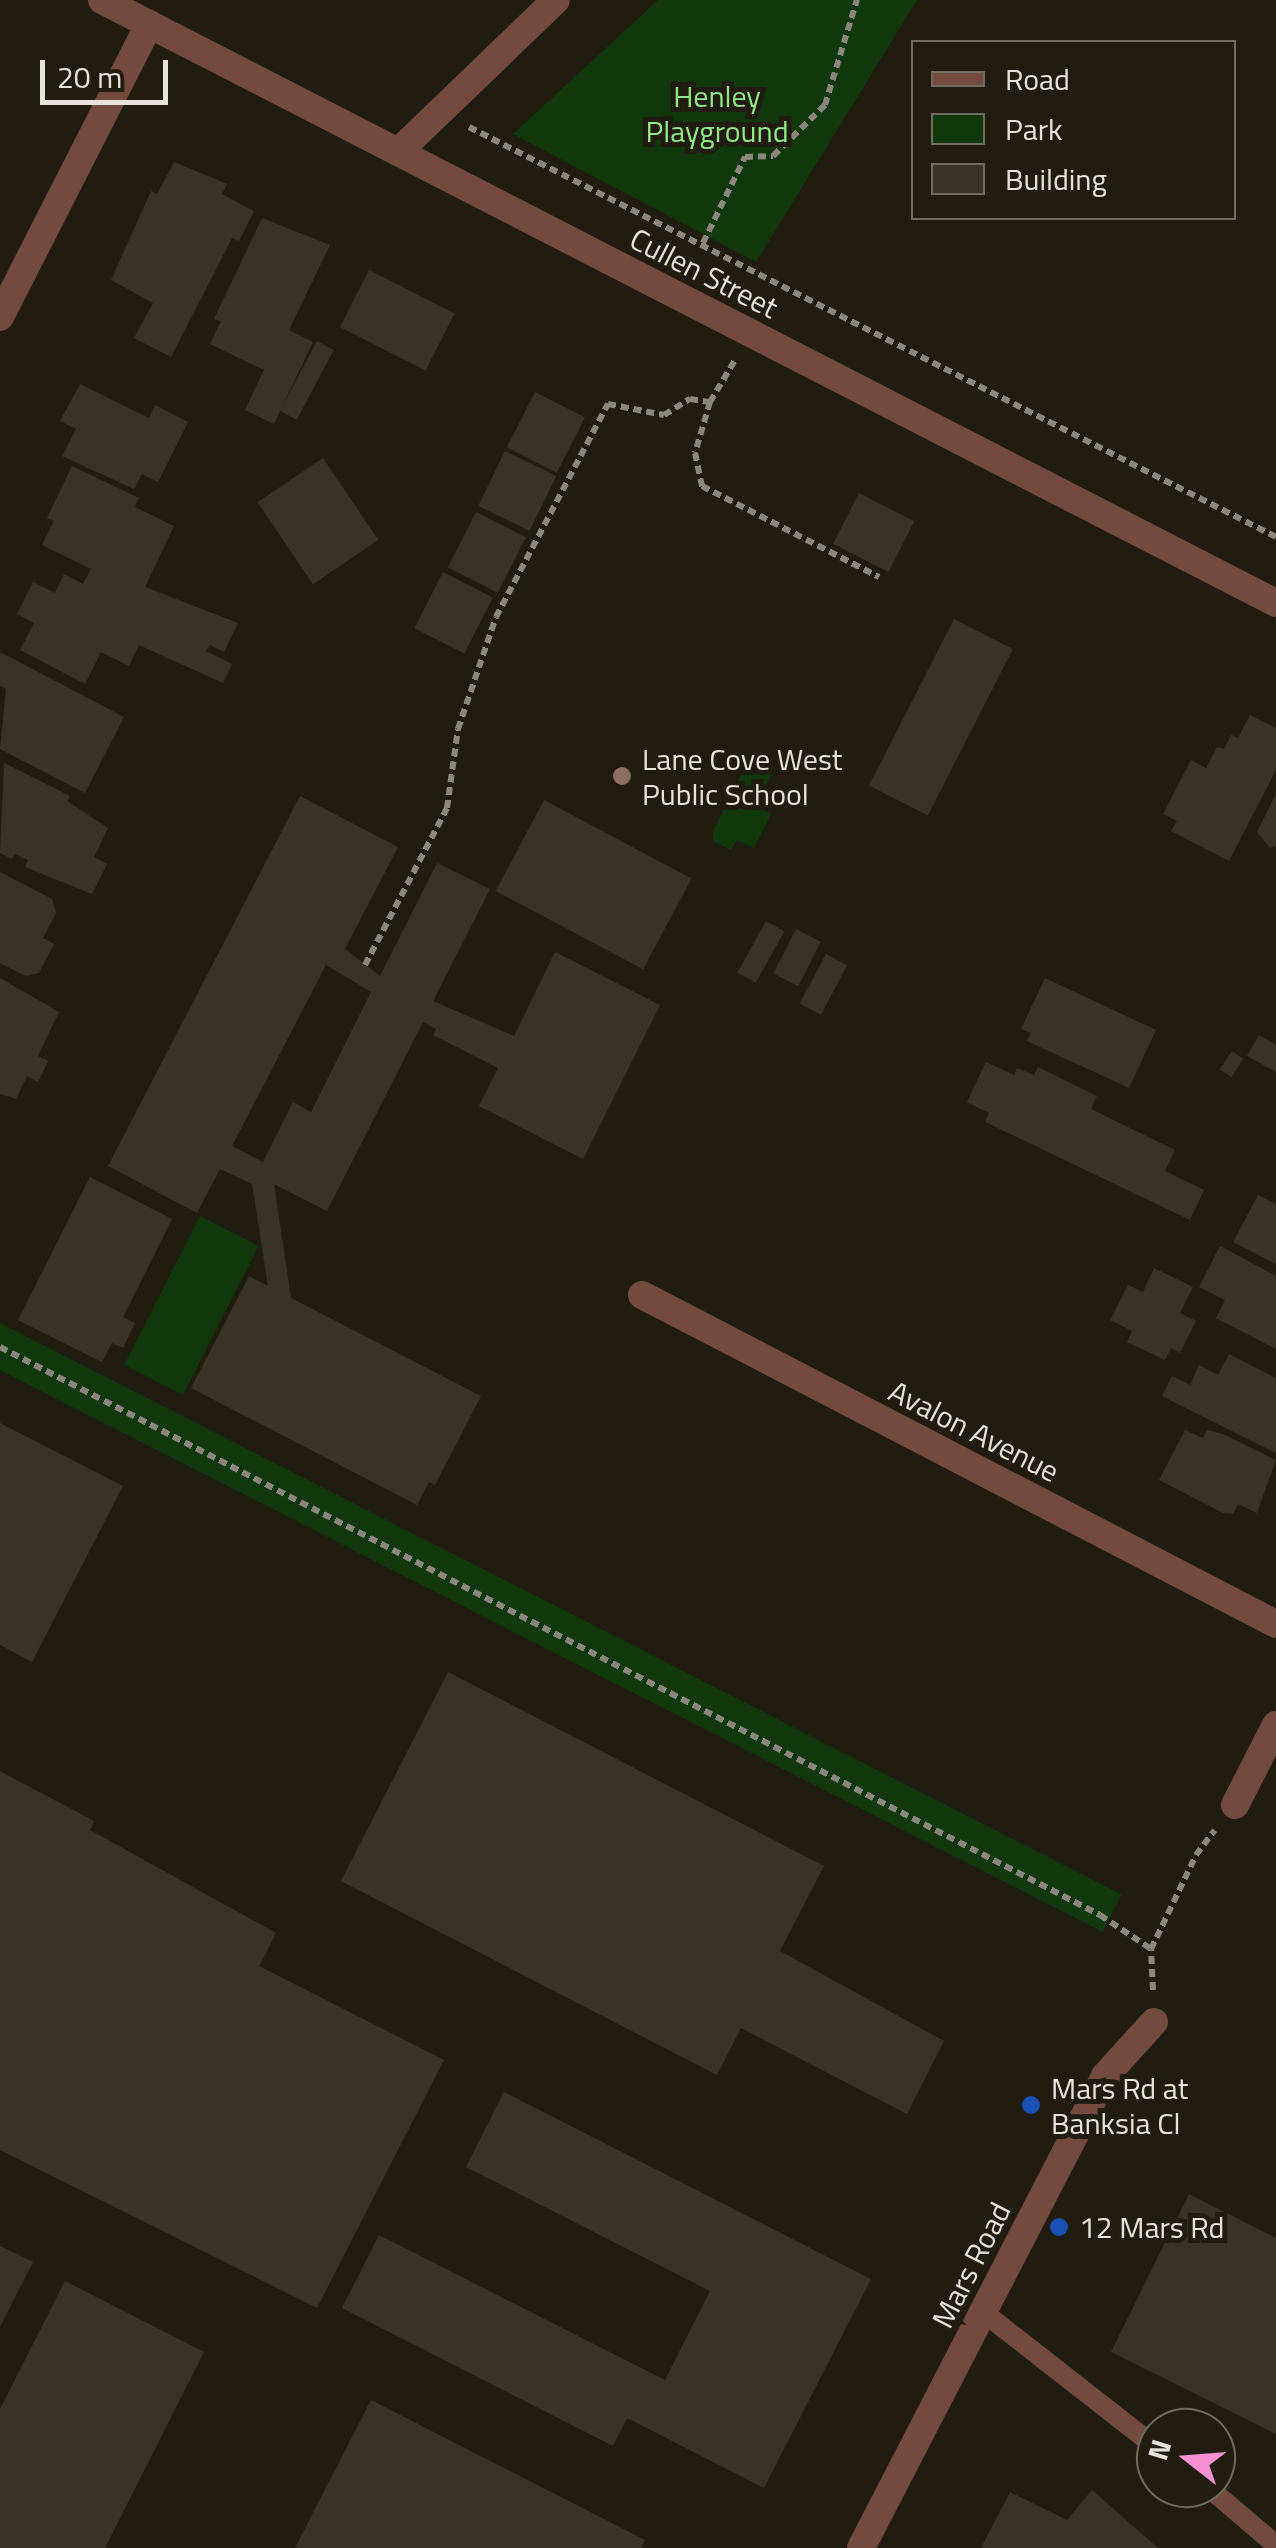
<!DOCTYPE html>
<html>
<head>
<meta charset="utf-8">
<style>
	body { margin:0 }
	#map { position:relative; width:1276px; height:2548px; overflow:hidden; background:#201c0f; font-family:"Titillium Web",sans-serif }
	div>[style] { position:absolute }
	.green>* { inset:0; background:#11380d; transform-origin:0 0 }
	.building>* { inset:0; background:#383425; transform-origin:0 0 }
	.path>* { height:6px; margin-top:-3px; transform-origin:0; background:repeating-linear-gradient(90deg,#8a877c 0 8px,transparent 0 13px) }
	.service>* { height:20px; margin:-10px; padding:0 10px; transform-origin:10px; border-radius:10px; background:#724a40 }
	.minor>* { height:28px; margin:-14px; padding:0 14px; transform-origin:14px; border-radius:14px; background:#724a40 }
	.dots>* { width:28px; height:28px; translate:-50% -50%; box-sizing:border-box; border:5px solid #201c0f; border-radius:50% }
	span { translate:-50% -50%; white-space:nowrap; text-align:center; line-height:1.15; -webkit-text-stroke:10px #201c0f; paint-order:stroke }
	.park-label { font-size:30px; color:#91e985 }
	.street-label { font-size:30px; color:#e5e3da }
	.poi-label { font-size:30px; color:#e5e3da }
	.left { translate:0 -50%; text-align:left }
	.legend { position:absolute; left:911px; top:40px; width:325px; height:180px; box-sizing:border-box; background:#201c0f; border:2px solid #6f6c60; margin:0; padding:12px 18px; list-style:none; font-size:30px; color:#e5e3da }
	.legend li { display:flex; align-items:center; gap:20px; height:50px }
	.legend b { width:50px; border:2px solid #6f6c60 }
	.north { position:absolute; left:1136px; top:2408px; width:100px; height:100px; box-sizing:border-box; background:#201c0f; border:2px solid #6f6c60; border-radius:50%; rotate:287deg; font-size:28px; font-weight:700; line-height:40px; text-align:center; color:#e5e3da }
	.north::after { content:''; display:block; margin:auto; width:35px; height:45px; background:#f591d2; clip-path:polygon(50% 0,100% 100%,50% 72%,0 100%) }
	.scale { position:absolute; left:40px; top:60px; width:128px; height:45px; box-sizing:border-box; border:5px solid #e5e3da; border-top:0; padding-left:12px; font-size:30px; line-height:35px; white-space:nowrap; color:#e5e3da; -webkit-text-stroke:8px #201c0f; paint-order:stroke }
</style>
</head>
<body>
<div id="map">
	<div class="green">
		<div style="clip-path:polygon(658px 0,917px 0,756px 262px,513px 134px)"></div>
		<div style="clip-path:polygon(748px 761px,772px 773px,756px 806px,771px 814px,754px 848px,737px 840px,731px 850px,713px 841px,713px 831px)"></div>
		<div style="left:200px;top:1216px;width:66px;height:167px;rotate:27deg"></div>
		<div style="left:0;top:1323px;width:1259px;height:42px;rotate:27deg"></div>
	</div>
	<div class="building">
		<div style="clip-path:polygon(174px 162px,227px 184px,222px 194px,254px 211px,239px 241px,232px 238px,171px 357px,134px 338px,153px 303px,111px 280px,151px 191px,157px 194px)"></div>
		<div style="clip-path:polygon(262px 218px,330px 245px,289px 330px,313px 342px,274px 424px,245px 410px,264px 370px,210px 344px,221px 321px,214px 319px)"></div>
		<div style="left:369px;top:270px;width:96px;height:64px;rotate:27deg"></div>
		<div style="left:317px;top:341px;width:19px;height:79px;rotate:28deg"></div>
		<div style="clip-path:polygon(80px 384px,149px 418px,155px 405px,188px 422px,158px 482px,142px 474px,134px 489px,62px 456px,76px 429px,60px 421px)"></div>
		<div style="left:535px;top:392px;width:56px;height:62px;rotate:27deg"></div>
		<div style="left:505px;top:451px;width:57px;height:61px;rotate:26deg"></div>
		<div style="left:323px;top:458px;width:99px;height:79px;rotate:56deg"></div>
		<div style="clip-path:polygon(72px 466px,139px 498px,135px 507px,174px 526px,145px 587px,238px 623px,224px 652px,210px 645px,206px 651px,232px 664px,223px 683px,139px 645px,129px 666px,101px 652px,85px 684px,20px 650px,34px 623px,17px 614px,33px 582px,55px 593px,64px 574px,83px 584px,91px 569px,42px 545px,54px 521px,47px 518px)"></div>
		<div style="left:859px;top:493px;width:62px;height:57px;rotate:27deg"></div>
		<div style="left:476px;top:512px;width:56px;height:62px;rotate:27deg"></div>
		<div style="left:443px;top:572px;width:56px;height:63px;rotate:27deg"></div>
		<div style="left:954px;top:619px;width:66px;height:187px;rotate:27deg"></div>
		<div style="clip-path:polygon(0 652px,124px 717px,85px 793px,0 749px,6px 689px,0 686px)"></div>
		<div style="clip-path:polygon(1250px 715px,1276px 728px,1276px 770px,1229px 861px,1171px 831px,1177px 821px,1163px 814px,1191px 760px,1206px 768px,1217px 747px,1224px 749px,1231px 735px,1238px 738px)"></div>
		<div style="clip-path:polygon(4px 763px,70px 796px,67px 801px,108px 828px,94px 857px,107px 864px,92px 894px,25px 867px,28px 860px,15px 854px,12px 859px,0 853px)"></div>
		<div style="clip-path:polygon(1276px 794px,1276px 846px,1270px 848px,1257px 832px)"></div>
		<div style="clip-path:polygon(evenodd,300px 796px,398px 847px,345px 949px,380px 976px,437px 863px,490px 889px,433px 1001px,514px 1036px,555px 952px,660px 1005px,583px 1159px,479px 1106px,498px 1068px,433px 1035px,436px 1029px,423px 1022px,327px 1211px,274px 1184px,291px 1298px,481px 1396px,435px 1485px,429px 1482px,417px 1505px,191px 1388px,249px 1276px,268px 1286px,252px 1184px,220px 1169px,197px 1213px,108px 1166px,300px 796px,326px 965px,371px 992px,311px 1112px,293px 1102px,263px 1162px,232px 1146px,326px 965px)"></div>
		<div style="left:544px;top:800px;width:167px;height:103px;rotate:28deg"></div>
		<div style="clip-path:polygon(0 872px,52px 899px,56px 913px,43px 938px,54px 944px,39px 973px,26px 976px,0 963px)"></div>
		<div style="left:766px;top:921px;width:21px;height:59px;rotate:29deg"></div>
		<div style="left:796px;top:929px;width:28px;height:50px;rotate:27deg"></div>
		<div style="left:826px;top:954px;width:24px;height:56px;rotate:28deg"></div>
		<div style="clip-path:polygon(0 978px,59px 1012px,38px 1056px,48px 1061px,38px 1082px,27px 1076px,16px 1099px,0 1094px)"></div>
		<div style="clip-path:polygon(1045px 978px,1156px 1030px,1129px 1088px,1027px 1041px,1031px 1033px,1021px 1029px)"></div>
		<div style="clip-path:polygon(1259px 1035px,1276px 1045px,1276px 1072px,1247px 1056px)"></div>
		<div style="left:1232px;top:1051px;width:14px;height:22px;rotate:34deg"></div>
		<div style="clip-path:polygon(986px 1062px,1014px 1075px,1017px 1068px,1034px 1075px,1038px 1067px,1097px 1096px,1091px 1109px,1175px 1150px,1165px 1171px,1204px 1190px,1190px 1220px,985px 1122px,989px 1113px,967px 1102px)"></div>
		<div style="clip-path:polygon(90px 1177px,172px 1219px,123px 1317px,135px 1323px,123px 1348px,112px 1343px,102px 1362px,18px 1320px)"></div>
		<div style="clip-path:polygon(1258px 1195px,1276px 1204px,1276px 1264px,1233px 1242px)"></div>
		<div style="clip-path:polygon(1220px 1246px,1276px 1276px,1276px 1349px,1216px 1318px,1225px 1300px,1199px 1287px)"></div>
		<div style="clip-path:polygon(1154px 1268px,1193px 1287px,1180px 1313px,1196px 1321px,1180px 1353px,1171px 1348px,1165px 1360px,1127px 1342px,1132px 1331px,1110px 1320px,1128px 1285px,1143px 1292px)"></div>
		<div style="clip-path:polygon(1229px 1354px,1276px 1378px,1276px 1453px,1162px 1396px,1172px 1376px,1190px 1385px,1199px 1365px,1218px 1375px)"></div>
		<div style="clip-path:polygon(0 1423px,123px 1486px,32px 1662px,0 1645px)"></div>
		<div style="clip-path:polygon(1185px 1430px,1203px 1438px,1207px 1430px,1223px 1434px,1276px 1460px,1257px 1513px,1238px 1504px,1233px 1514px,1223px 1513px,1159px 1480px)"></div>
		<div style="clip-path:polygon(448px 1672px,824px 1866px,780px 1951px,944px 2041px,907px 2114px,741px 2028px,717px 2075px,341px 1881px)"></div>
		<div style="clip-path:polygon(0 1771px,94px 1821px,90px 1830px,276px 1933px,259px 1966px,444px 2060px,317px 2308px,0 2150px)"></div>
		<div style="clip-path:polygon(504px 2092px,871px 2279px,764px 2488px,627px 2418px,613px 2446px,342px 2308px,379px 2235px,665px 2380px,710px 2291px,466px 2167px)"></div>
		<div style="clip-path:polygon(1189px 2194px,1276px 2238px,1276px 2434px,1111px 2352px)"></div>
		<div style="clip-path:polygon(0 2246px,33px 2262px,0 2327px)"></div>
		<div style="clip-path:polygon(65px 2281px,204px 2352px,105px 2548px,0 2548px,0 2409px)"></div>
		<div style="clip-path:polygon(371px 2400px,645px 2540px,641px 2548px,295px 2548px)"></div>
		<div style="clip-path:polygon(1092px 2490px,1158px 2548px,981px 2548px,1010px 2492px,1067px 2520px)"></div>
	</div>
	<div class="path">
		<div style="left:469px;top:127px;width:905px;rotate:26.93deg"></div>
		<div style="left:703px;top:243px;width:96px;rotate:-64deg"></div>
		<div style="left:745px;top:157px;width:28px;rotate:-2deg"></div>
		<div style="left:773px;top:156px;width:73px;rotate:-44.4deg"></div>
		<div style="left:825px;top:105px;width:110px;rotate:-73.1deg"></div>
		<div style="left:710px;top:402px;width:53px;rotate:106.4deg"></div>
		<div style="left:695px;top:453px;width:34px;rotate:78deg"></div>
		<div style="left:702px;top:486px;width:199px;rotate:27.2deg"></div>
		<div style="left:365px;top:965px;width:177px;rotate:-62.4deg"></div>
		<div style="left:447px;top:808px;width:80px;rotate:-82.1deg"></div>
		<div style="left:458px;top:729px;width:118px;rotate:-71.3deg"></div>
		<div style="left:496px;top:617px;width:241px;rotate:-62.3deg"></div>
		<div style="left:608px;top:404px;width:57px;rotate:11.1deg"></div>
		<div style="left:664px;top:415px;width:31px;rotate:-32deg"></div>
		<div style="left:690px;top:399px;width:20px;rotate:9deg"></div>
		<div style="left:710px;top:402px;width:49px;rotate:-59.2deg"></div>
		<div style="left:0;top:1347px;width:1238px;rotate:27.31deg"></div>
		<div style="left:1100px;top:1915px;width:61px;rotate:33.7deg"></div>
		<div style="left:1153px;top:1990px;width:41px;rotate:-92.8deg"></div>
		<div style="left:1151px;top:1949px;width:104px;rotate:-64.4deg"></div>
		<div style="left:1196px;top:1855px;width:31px;rotate:-53deg"></div>
	</div>
	<div class="service">
		<div style="left:983px;top:2312px;width:219px;rotate:38deg"></div>
		<div style="left:1209px;top:2488px;width:88px;rotate:40.4deg"></div>
	</div>
	<div class="minor">
		<div style="left:102px;top:0;width:1320px;rotate:27.19deg"></div>
		<div style="left:398px;top:152px;width:219px;rotate:-43.9deg"></div>
		<div style="left:0;top:317px;width:329px;rotate:-63deg"></div>
		<div style="left:642px;top:1295px;width:714px;rotate:27.43deg"></div>
		<div style="left:1235px;top:1805px;width:90px;rotate:-62.9deg"></div>
		<div style="left:861px;top:2548px;width:531px;rotate:-62.66deg"></div>
		<div style="left:1105px;top:2076px;width:73px;rotate:-47.8deg"></div>
	</div>
	<div class="dots">
		<div style="left:622px;top:776px;background:#8d6e63"></div>
		<div style="left:1031px;top:2105px;background:#1a4fb4"></div>
		<div style="left:1059px;top:2227px;background:#1a4fb4"></div>
	</div>
	<div class="park-label">
		<span style="left:717px;top:113px">Henley<br>Playground</span>
	</div>
	<div class="street-label">
		<span style="left:704px;top:273px;rotate:27deg">Cullen Street</span>
		<span style="left:974px;top:1431px;rotate:27deg">Avalon Avenue</span>
		<span style="left:971px;top:2265px;rotate:-63deg">Mars Road</span>
	</div>
	<div class="poi-label">
		<span class="left" style="left:642px;top:776px">Lane Cove West<br>Public School</span>
		<span class="left" style="left:1051px;top:2105px">Mars Rd at<br>Banksia Cl</span>
		<span class="left" style="left:1079px;top:2227px">12 Mars Rd</span>
	</div>
	<ul class="legend">
	<li><b style="height:12px;background:#724a40"></b>Road</li>
	<li><b style="height:28px;background:#11380d"></b>Park</li>
	<li><b style="height:28px;background:#383425"></b>Building</li>
	</ul>
	<div class="north">N</div>
	<div class="scale">20 m</div>
</div>
</body>
</html>
